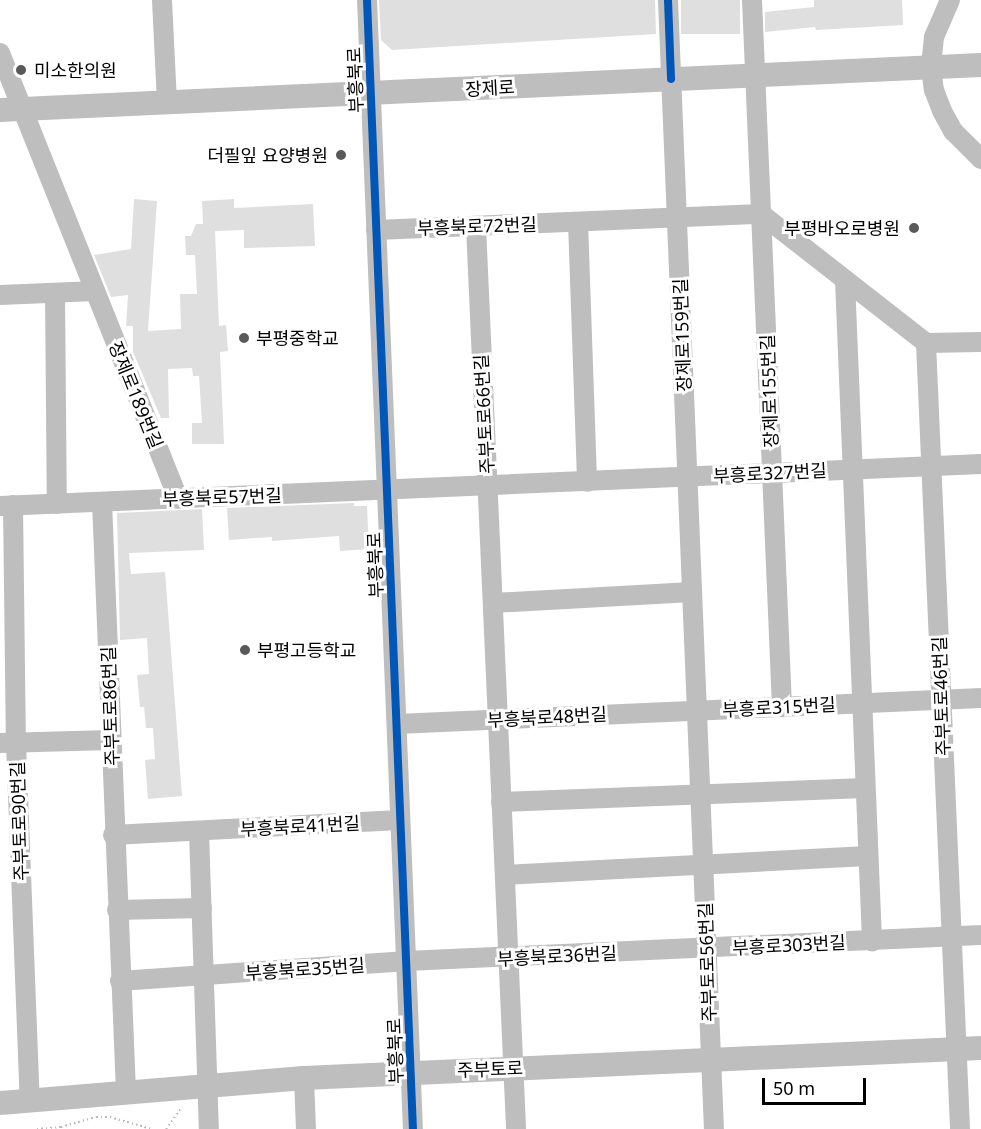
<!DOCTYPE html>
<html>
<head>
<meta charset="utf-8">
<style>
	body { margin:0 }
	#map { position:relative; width:981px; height:1129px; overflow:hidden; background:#fff; font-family:"Noto Sans","Noto Sans KR",sans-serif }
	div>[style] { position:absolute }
	.building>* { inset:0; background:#dfdfdf; transform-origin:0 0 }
	.path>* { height:2px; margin-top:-1px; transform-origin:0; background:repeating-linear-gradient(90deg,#b9b9b9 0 1.5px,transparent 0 4.5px) }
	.minor>* { height:20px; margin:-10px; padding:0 10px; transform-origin:10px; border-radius:10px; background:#bebebe }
	.major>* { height:24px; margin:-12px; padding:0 12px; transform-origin:12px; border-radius:12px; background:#bebebe }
	.cycleway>* { height:8px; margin:-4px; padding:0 4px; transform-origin:4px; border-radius:4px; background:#0057b8 }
	.dots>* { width:16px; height:16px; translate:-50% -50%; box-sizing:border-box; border:3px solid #fff; border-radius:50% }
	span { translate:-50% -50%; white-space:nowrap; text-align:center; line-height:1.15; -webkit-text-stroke:6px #fff; paint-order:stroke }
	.poi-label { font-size:18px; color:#000 }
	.left { translate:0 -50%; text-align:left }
	.right { translate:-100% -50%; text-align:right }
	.street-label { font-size:18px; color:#000 }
	.scale { position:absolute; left:762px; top:1078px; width:104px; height:27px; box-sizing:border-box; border:3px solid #000; border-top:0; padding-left:8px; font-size:18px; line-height:21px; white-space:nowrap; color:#000; -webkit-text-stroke:4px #fff; paint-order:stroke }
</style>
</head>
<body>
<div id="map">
	<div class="building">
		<div style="clip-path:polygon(379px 0,655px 0,656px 34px,392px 50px,381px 40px)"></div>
		<div style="left:681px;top:0;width:59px;height:34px"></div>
		<div style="clip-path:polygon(814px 0,902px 0,903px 25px,816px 30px,815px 27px,765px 32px,765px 12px,814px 7px)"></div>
		<div style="clip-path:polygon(134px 199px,157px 201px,148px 331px,181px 329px,180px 294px,197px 294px,195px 255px,186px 255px,185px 236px,191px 236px,196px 224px,203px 224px,202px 201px,234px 199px,234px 208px,313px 204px,315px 246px,244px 248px,244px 230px,215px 231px,219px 326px,226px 325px,228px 351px,220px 352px,224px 444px,192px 444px,192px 423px,202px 423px,199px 376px,193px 376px,192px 368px,168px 369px,169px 418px,161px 418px,133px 352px,133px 326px,126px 326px,128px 295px,111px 297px,94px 255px,131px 249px)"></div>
		<div style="clip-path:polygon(354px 503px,354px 506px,367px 506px,369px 549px,340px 551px,339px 536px,272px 541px,272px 537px,229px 540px,227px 508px)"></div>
		<div style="clip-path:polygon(202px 509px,204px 550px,129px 553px,131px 574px,165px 572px,182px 796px,148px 799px,145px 760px,155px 759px,153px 728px,146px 728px,144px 707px,140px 707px,137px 675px,149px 674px,147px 638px,120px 640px,117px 513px)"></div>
	</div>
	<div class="path">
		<div style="left:37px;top:1129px;width:24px;rotate:-5deg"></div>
		<div style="left:61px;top:1127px;width:36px;rotate:-16deg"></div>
		<div style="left:96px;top:1117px;width:14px"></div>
		<div style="left:110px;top:1117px;width:43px;rotate:16.3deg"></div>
		<div style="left:166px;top:1129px;width:27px;rotate:-54deg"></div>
	</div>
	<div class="minor">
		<div style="left:162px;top:0;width:103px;rotate:87.2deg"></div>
		<div style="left:367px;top:0;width:1130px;rotate:87.67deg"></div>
		<div style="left:668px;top:0;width:1130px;rotate:87.67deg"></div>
		<div style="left:752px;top:0;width:708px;rotate:87.57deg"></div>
		<div style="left:950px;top:0;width:40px;rotate:113.4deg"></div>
		<div style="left:934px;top:37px;width:30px;rotate:96deg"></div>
		<div style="left:931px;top:67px;width:23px;rotate:83deg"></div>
		<div style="left:934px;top:90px;width:22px;rotate:69deg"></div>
		<div style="left:942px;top:111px;width:23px;rotate:61deg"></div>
		<div style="left:953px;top:131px;width:40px;rotate:45deg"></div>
		<div style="left:0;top:53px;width:480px;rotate:68.2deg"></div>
		<div style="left:578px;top:222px;width:260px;rotate:88deg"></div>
		<div style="left:476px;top:226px;width:904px;rotate:87.46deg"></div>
		<div style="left:376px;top:230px;width:385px;rotate:-2.4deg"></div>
		<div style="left:761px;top:214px;width:209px;rotate:38deg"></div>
		<div style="left:926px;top:343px;width:55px;rotate:-1deg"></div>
		<div style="left:845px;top:280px;width:662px;rotate:87.66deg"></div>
		<div style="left:55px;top:293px;width:211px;rotate:89.5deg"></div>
		<div style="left:0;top:295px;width:95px;rotate:-2.4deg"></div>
		<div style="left:926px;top:343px;width:787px;rotate:87.52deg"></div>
		<div style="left:102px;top:502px;width:589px;rotate:87.67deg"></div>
		<div style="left:13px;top:505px;width:238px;rotate:89.3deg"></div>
		<div style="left:16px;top:743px;width:357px;rotate:87.8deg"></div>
		<div style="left:0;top:506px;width:982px;rotate:-2.45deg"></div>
		<div style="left:493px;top:603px;width:199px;rotate:-3.2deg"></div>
		<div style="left:397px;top:724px;width:585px;rotate:-2.55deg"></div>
		<div style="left:0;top:743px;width:111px;rotate:-1.5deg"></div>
		<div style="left:501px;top:802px;width:364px;rotate:-2.2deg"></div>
		<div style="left:199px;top:832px;width:297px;rotate:88.1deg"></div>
		<div style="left:113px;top:835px;width:287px;rotate:-3deg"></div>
		<div style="left:505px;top:875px;width:363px;rotate:-3deg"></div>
		<div style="left:117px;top:910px;width:85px;rotate:-1.3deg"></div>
		<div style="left:120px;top:981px;width:288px;rotate:-4deg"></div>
		<div style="left:407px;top:961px;width:575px;rotate:-2.59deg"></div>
		<div style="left:304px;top:1078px;width:51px;rotate:87.8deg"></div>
	</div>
	<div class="major">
		<div style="left:0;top:110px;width:982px;rotate:-2.63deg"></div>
		<div style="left:0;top:1103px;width:305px;rotate:-4.7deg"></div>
		<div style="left:304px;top:1078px;width:678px;rotate:-2.54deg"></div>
	</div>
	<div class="cycleway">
		<div style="left:367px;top:0;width:1130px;rotate:87.67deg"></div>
		<div style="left:668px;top:0;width:79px;rotate:87.8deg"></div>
	</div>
	<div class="dots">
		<div style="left:21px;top:70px;background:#595959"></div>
		<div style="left:341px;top:155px;background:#595959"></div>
		<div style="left:914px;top:228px;background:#595959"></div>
		<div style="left:244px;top:338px;background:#595959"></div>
		<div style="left:245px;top:650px;background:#595959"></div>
	</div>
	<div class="poi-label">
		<span class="left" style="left:34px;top:70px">미소한의원</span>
		<span class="right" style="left:328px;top:155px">더필잎 요양병원</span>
		<span class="right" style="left:900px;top:228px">부평바오로병원</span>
		<span class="left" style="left:256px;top:338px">부평중학교</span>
		<span class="left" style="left:257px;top:650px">부평고등학교</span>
	</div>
	<div class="street-label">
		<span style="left:355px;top:80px;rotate:-92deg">부흥북로</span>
		<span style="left:490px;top:88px;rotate:-3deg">장제로</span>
		<span style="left:477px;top:226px;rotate:-2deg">부흥북로72번길</span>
		<span style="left:682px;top:335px;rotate:-92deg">장제로159번길</span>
		<span style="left:769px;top:391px;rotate:-92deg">장제로155번길</span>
		<span style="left:136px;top:395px;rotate:68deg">장제로189번길</span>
		<span style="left:484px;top:414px;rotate:-93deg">주부토로66번길</span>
		<span style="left:770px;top:473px;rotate:-3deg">부흥로327번길</span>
		<span style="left:222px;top:497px;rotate:-2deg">부흥북로57번길</span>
		<span style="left:375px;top:565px;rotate:-92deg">부흥북로</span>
		<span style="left:941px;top:696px;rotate:-92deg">주부토로46번길</span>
		<span style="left:110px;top:706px;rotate:-92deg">주부토로86번길</span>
		<span style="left:779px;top:707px;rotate:-3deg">부흥로315번길</span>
		<span style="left:547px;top:717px;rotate:-3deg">부흥북로48번길</span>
		<span style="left:19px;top:821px;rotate:-92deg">주부토로90번길</span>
		<span style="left:300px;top:826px;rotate:-3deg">부흥북로41번길</span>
		<span style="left:789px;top:945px;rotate:-3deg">부흥로303번길</span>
		<span style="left:557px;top:956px;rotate:-3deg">부흥북로36번길</span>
		<span style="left:707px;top:962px;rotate:-92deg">주부토로56번길</span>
		<span style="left:305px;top:969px;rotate:-4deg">부흥북로35번길</span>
		<span style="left:395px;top:1051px;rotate:-92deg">부흥북로</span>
		<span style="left:490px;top:1069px;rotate:-2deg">주부토로</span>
	</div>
	<div class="scale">50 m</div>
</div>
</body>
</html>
